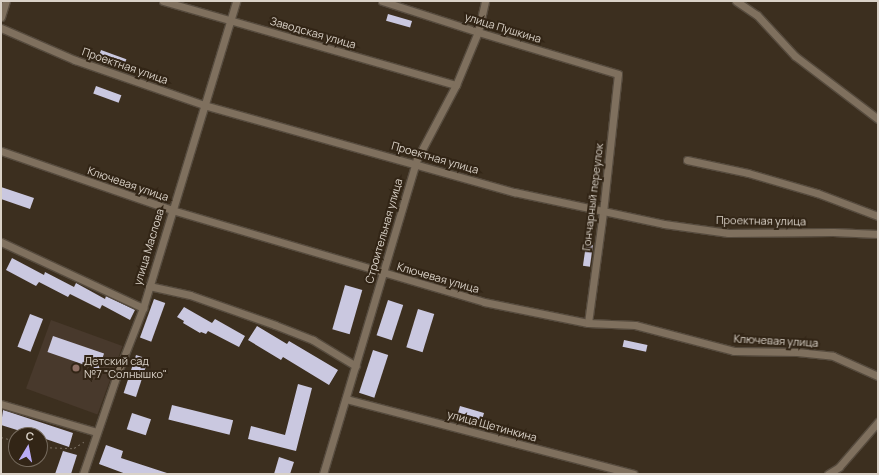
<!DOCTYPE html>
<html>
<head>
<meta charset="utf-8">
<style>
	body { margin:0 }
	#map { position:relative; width:879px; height:475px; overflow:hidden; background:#3c2f1f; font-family:Manrope,sans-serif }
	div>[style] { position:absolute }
	.education>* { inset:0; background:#48392c; transform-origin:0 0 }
	.building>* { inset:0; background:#cac8e0; transform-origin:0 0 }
	.path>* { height:1px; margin-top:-0.5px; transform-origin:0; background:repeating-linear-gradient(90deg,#766b5d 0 2px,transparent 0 5px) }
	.roads { filter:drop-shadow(1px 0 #564b3e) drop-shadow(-1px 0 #564b3e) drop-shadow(0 1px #564b3e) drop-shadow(0 -1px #564b3e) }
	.minor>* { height:7px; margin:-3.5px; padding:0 3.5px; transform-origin:3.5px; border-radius:3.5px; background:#7f705e }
	.dots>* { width:11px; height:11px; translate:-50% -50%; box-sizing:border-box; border:2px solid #322516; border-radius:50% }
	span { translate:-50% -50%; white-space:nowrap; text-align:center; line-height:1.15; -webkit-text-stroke:4px #322516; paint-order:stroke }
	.street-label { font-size:11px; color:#dad2c8 }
	.poi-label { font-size:11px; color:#dad2c8 }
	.left { translate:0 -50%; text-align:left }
	.frame { position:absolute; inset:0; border:2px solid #dad2c8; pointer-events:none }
	.north { position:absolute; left:8px; top:427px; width:40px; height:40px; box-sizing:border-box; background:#322516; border:1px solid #756a5d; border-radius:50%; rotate:10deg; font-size:11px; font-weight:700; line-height:16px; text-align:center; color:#dad2c8 }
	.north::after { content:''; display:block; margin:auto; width:14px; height:18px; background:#b9abf7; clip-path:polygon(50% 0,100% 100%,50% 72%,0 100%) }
</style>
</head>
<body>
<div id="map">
	<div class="education">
		<div style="left:51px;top:320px;width:76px;height:73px;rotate:20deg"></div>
	</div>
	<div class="building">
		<div style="left:388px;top:14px;width:25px;height:7px;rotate:16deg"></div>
		<div style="left:101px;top:50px;width:27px;height:8px;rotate:20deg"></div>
		<div style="left:96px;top:86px;width:27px;height:8px;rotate:20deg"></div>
		<div style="clip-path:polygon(1px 187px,34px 198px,30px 209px,1px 199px)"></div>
		<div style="left:586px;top:244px;width:7px;height:22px;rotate:8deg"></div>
		<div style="clip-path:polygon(12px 258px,44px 275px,45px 272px,74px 287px,76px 283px,105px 299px,106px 296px,135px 310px,130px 320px,102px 305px,100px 309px,70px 294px,68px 297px,39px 282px,36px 286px,6px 270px)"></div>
		<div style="left:345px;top:285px;width:18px;height:46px;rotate:16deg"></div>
		<div style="left:154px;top:299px;width:12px;height:41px;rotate:20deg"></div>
		<div style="left:388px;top:300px;width:16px;height:37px;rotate:18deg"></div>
		<div style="clip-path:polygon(184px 307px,212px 323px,215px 319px,245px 336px,239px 347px,208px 331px,206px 334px,201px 332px,200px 333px,183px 323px,184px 321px,177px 317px)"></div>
		<div style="left:418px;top:309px;width:17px;height:40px;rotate:17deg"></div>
		<div style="left:30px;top:314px;width:14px;height:35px;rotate:21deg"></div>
		<div style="clip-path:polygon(257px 326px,287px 344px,289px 341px,338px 370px,329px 385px,283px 357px,281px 360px,248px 340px)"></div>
		<div style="left:53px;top:336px;width:54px;height:17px;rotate:19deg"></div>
		<div style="left:624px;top:340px;width:24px;height:7px;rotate:12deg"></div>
		<div style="left:373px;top:350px;width:16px;height:45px;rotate:18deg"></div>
		<div style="left:136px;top:355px;width:13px;height:40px;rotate:18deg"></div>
		<div style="clip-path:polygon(298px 384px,312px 388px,296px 451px,248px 439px,251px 426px,285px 435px)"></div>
		<div style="left:172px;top:405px;width:63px;height:15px;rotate:14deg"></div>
		<div style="left:460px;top:406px;width:25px;height:8px;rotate:16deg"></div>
		<div style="clip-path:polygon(3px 410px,73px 433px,69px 447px,40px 437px,40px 435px,33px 435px,1px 425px)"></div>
		<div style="left:132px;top:413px;width:20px;height:17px;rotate:18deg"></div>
		<div style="clip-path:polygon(106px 445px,123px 451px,121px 458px,170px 474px,126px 474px,99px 464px)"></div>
		<div style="clip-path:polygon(63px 451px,77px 455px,71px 474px,55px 474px)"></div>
		<div style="clip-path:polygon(279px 457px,294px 462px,290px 474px,274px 474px)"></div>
	</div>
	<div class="path">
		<div style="left:1px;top:437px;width:16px;rotate:15deg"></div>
		<div style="left:40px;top:447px;width:34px;rotate:2deg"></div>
		<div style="left:74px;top:448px;width:15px;rotate:-32deg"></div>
	</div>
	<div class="roads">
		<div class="minor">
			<div style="left:163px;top:1px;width:305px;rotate:16deg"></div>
			<div style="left:382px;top:1px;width:101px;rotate:17.9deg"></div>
			<div style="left:478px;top:32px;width:146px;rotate:16.7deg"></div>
			<div style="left:618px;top:74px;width:139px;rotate:96.2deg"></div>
			<div style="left:603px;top:212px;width:112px;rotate:97.7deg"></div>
			<div style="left:736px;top:1px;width:25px;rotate:34deg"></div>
			<div style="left:757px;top:15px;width:56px;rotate:47.2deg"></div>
			<div style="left:795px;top:56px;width:104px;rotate:37.2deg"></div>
			<div style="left:1px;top:17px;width:17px;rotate:-73deg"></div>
			<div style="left:1px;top:28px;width:81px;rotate:23.4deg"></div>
			<div style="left:75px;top:60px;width:137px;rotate:19.2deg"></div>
			<div style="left:204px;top:105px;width:322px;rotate:15.7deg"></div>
			<div style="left:514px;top:192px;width:153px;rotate:12deg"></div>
			<div style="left:664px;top:224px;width:65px;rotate:8deg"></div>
			<div style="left:728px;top:233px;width:105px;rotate:-0.5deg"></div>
			<div style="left:833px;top:232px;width:45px;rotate:2.5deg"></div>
			<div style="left:1px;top:151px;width:181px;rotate:19deg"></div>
			<div style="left:172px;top:210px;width:325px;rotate:16.4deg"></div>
			<div style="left:484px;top:302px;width:106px;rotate:11.4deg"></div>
			<div style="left:588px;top:323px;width:47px;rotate:2.4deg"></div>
			<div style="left:635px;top:325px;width:102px;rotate:14.7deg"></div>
			<div style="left:734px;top:351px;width:63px;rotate:0.9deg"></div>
			<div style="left:797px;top:352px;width:36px;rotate:6deg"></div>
			<div style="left:833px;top:356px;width:49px;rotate:24deg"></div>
			<div style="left:687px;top:160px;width:62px;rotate:12deg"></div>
			<div style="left:748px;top:173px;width:72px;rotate:16.2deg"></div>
			<div style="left:817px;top:193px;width:65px;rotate:20.7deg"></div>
			<div style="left:1px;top:242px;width:157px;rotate:24.9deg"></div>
			<div style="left:149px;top:286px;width:42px;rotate:12.4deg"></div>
			<div style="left:190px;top:295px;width:90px;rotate:19.4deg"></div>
			<div style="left:275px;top:325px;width:41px;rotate:21.5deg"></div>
			<div style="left:313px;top:340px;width:50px;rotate:31.2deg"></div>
			<div style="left:346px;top:399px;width:297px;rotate:14.6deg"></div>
			<div style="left:1px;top:404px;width:100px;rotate:16.3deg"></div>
			<div style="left:83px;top:474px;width:108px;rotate:-71.1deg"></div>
			<div style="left:118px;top:372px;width:69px;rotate:-68.7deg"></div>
			<div style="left:143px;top:308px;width:321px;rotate:-73.1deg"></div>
			<div style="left:323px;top:474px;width:329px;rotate:-73.4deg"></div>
			<div style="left:417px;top:159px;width:84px;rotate:-62.2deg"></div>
			<div style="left:456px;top:85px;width:57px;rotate:-67.5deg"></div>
			<div style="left:478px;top:32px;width:32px;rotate:-77deg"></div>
			<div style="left:828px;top:474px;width:13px;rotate:-32deg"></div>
			<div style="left:839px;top:467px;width:60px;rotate:-49.1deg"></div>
		</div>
	</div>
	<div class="dots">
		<div style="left:76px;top:368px;background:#8d6e63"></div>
	</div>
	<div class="street-label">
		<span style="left:503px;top:28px;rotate:17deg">улица Пушкина</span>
		<span style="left:313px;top:33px;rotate:16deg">Заводская улица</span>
		<span style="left:125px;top:66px;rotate:19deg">Проектная улица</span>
		<span style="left:435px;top:158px;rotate:16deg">Проектная улица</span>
		<span style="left:128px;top:184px;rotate:19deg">Ключевая улица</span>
		<span style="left:593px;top:197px;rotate:-83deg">Гончарный переулок</span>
		<span style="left:761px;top:221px;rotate:1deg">Проектная улица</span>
		<span style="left:384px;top:231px;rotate:-74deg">Строительная улица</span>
		<span style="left:149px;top:247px;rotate:-73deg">улица Маслова</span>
		<span style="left:438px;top:278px;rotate:16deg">Ключевая улица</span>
		<span style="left:776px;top:341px;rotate:3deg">Ключевая улица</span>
		<span style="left:492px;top:426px;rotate:15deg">улица Щетинкина</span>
	</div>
	<div class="poi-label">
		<span class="left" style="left:84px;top:368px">Детский сад<br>№7 "Солнышко"</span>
	</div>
	<div class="frame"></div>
	<div class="north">С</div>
</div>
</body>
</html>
